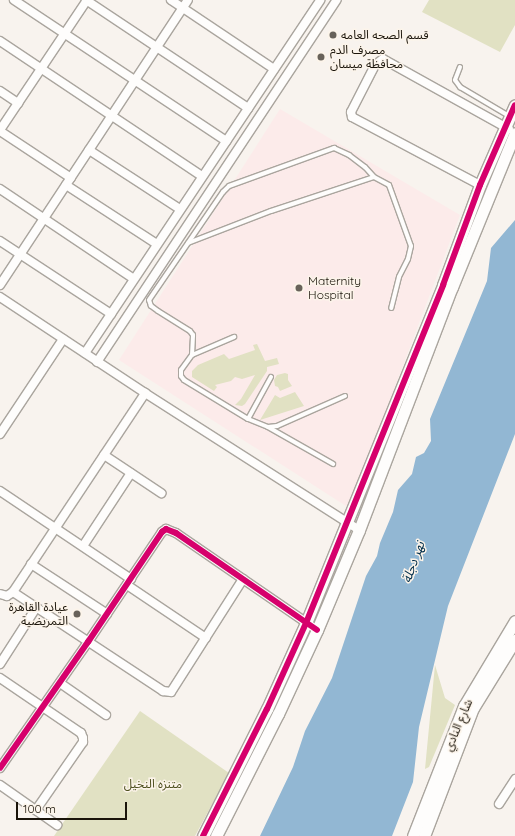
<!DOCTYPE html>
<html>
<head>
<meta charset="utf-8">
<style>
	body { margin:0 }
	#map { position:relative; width:515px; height:836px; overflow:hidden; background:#f8f3ee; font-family:Quicksand,"Noto Sans Arabic",sans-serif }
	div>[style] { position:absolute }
	.medical>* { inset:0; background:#fcebea }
	.green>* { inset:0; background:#e1e1c3 }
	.water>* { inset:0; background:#92b7d3 }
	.roads { filter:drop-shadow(1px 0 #aaa59e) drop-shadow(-1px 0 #aaa59e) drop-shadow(0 1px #aaa59e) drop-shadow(0 -1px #aaa59e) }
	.lane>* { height:4px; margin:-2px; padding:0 2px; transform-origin:2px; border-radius:2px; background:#fefdfc }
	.street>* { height:8px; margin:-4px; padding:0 4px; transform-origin:4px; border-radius:4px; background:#fefdfc }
	.secondary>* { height:11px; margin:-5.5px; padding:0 5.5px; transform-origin:5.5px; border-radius:5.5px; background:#fefdfc }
	.cycleway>* { height:6px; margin:-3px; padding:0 3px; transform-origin:3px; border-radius:3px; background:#d6006c }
	.dots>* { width:11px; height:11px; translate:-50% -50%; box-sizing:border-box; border:2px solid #fcf4ea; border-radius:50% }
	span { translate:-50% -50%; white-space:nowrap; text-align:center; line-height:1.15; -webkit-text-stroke:3px #fcf4ea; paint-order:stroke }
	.poi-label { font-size:12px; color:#1a140a }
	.left { translate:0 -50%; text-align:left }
	.right { translate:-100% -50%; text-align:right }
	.street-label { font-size:12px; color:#1a140a }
	.park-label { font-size:12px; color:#4d4f1e }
	.water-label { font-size:13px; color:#012e4b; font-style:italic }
	.scale { position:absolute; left:16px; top:802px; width:111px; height:18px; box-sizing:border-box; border:2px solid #1a140a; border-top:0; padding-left:5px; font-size:12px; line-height:14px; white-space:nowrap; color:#1a140a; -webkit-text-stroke:3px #fcf4ea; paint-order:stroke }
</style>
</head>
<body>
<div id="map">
	<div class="medical">
		<div style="clip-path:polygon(280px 109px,460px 215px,349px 508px,119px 360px)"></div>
	</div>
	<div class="green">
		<div style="clip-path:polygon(429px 0,515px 0,515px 25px,500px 52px,422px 12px)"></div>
		<div style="clip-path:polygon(257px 344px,265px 361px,277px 358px,279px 364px,267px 367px,267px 371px,245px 404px,242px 406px,235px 405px,241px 399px,255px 375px,242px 379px,235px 377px,231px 381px,215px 385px,217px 387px,214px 391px,192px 377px,192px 371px,198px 365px,224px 354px,229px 359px,255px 350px,253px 345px)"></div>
		<div style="clip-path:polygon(285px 373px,288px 374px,288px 380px,292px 386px,280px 391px,278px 387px,275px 386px,274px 380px,277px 375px)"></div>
		<div style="clip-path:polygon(295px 392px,304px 406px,260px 420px,275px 395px,280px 398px)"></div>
		<div style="clip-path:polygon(435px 665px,445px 698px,455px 705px,429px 767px,425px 769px)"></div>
		<div style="clip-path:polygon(140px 711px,229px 773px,195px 836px,54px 836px)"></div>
	</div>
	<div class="water">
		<div style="clip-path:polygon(515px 220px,515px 434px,448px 606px,419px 727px,413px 782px,392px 836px,260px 836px,293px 767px,305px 731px,332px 678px,366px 576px,377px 556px,380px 543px,393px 512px,398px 490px,412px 474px,416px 457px,424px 453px,431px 441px,430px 419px,487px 281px,491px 248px)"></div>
	</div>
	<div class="roads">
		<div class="lane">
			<div style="left:460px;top:67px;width:14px;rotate:111deg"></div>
			<div style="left:455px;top:80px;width:9px;rotate:54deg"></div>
			<div style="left:460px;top:87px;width:57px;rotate:30.6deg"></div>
			<div style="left:188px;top:243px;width:89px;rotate:-21.1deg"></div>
			<div style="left:271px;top:211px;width:108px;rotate:-18.3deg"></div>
			<div style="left:374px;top:177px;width:17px;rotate:28deg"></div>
			<div style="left:389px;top:185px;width:65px;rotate:70.2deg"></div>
			<div style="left:411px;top:246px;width:13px;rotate:103deg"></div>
			<div style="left:408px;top:259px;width:20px;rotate:117deg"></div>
			<div style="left:399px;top:277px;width:32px;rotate:104deg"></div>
			<div style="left:192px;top:355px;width:46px;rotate:-23.2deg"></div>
			<div style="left:345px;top:396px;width:74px;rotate:156.2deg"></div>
			<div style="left:277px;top:426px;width:9px;rotate:174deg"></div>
			<div style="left:268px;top:427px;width:22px;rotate:-158deg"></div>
			<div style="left:248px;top:419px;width:75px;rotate:-148.6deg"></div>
			<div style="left:184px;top:380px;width:5px;rotate:-127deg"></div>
			<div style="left:181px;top:376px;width:6px;rotate:-90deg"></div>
			<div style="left:181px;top:370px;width:19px;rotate:-54deg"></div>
			<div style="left:192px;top:355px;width:20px;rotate:-87deg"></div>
			<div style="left:193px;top:335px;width:5px;rotate:-127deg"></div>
			<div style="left:190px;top:331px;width:38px;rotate:-148deg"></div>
			<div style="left:158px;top:311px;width:9px;rotate:-144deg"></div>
			<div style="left:151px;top:306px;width:6px;rotate:-108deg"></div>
			<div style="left:149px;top:300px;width:131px;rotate:-55.6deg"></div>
			<div style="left:223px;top:192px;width:8px;rotate:-45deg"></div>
			<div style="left:229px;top:186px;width:112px;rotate:-19.9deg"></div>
			<div style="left:334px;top:148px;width:17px;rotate:25deg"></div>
			<div style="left:349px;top:155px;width:20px;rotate:37deg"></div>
			<div style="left:365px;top:167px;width:13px;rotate:48deg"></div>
			<div style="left:248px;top:419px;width:48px;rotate:-61.3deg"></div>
			<div style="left:268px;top:427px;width:75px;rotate:29.6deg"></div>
		</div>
		<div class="street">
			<div style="left:14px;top:0;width:255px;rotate:33.6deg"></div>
			<div style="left:86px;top:0;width:195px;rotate:33.7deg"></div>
			<div style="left:171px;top:0;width:124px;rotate:33.8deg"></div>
			<div style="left:0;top:41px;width:243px;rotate:33.8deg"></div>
			<div style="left:0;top:91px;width:22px;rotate:34deg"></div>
			<div style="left:0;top:130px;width:156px;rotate:-56.2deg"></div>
			<div style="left:0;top:131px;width:85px;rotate:33.5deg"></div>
			<div style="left:89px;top:150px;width:108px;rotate:33deg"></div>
			<div style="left:66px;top:185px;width:108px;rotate:33deg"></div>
			<div style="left:480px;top:185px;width:145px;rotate:-152deg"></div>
			<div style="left:352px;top:117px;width:5px;rotate:-101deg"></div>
			<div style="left:351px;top:112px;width:53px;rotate:-62.9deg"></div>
			<div style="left:375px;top:65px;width:10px;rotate:-37deg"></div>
			<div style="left:383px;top:59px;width:144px;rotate:29.1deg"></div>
			<div style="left:0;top:189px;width:161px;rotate:33.9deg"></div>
			<div style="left:0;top:241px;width:133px;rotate:33.3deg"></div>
			<div style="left:0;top:285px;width:341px;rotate:-56.6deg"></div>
			<div style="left:0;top:297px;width:174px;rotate:33.5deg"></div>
			<div style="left:145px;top:393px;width:254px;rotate:32.6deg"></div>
			<div style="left:85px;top:353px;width:424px;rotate:-56.3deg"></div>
			<div style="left:97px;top:362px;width:434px;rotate:-56.5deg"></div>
			<div style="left:0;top:434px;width:114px;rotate:-56.4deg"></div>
			<div style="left:104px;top:455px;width:69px;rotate:33.7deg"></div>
			<div style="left:0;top:491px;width:158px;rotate:33.9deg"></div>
			<div style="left:83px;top:546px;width:87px;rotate:-56.7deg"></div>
			<div style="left:31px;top:564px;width:91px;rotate:33.3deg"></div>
			<div style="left:127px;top:585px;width:95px;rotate:33.9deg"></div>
			<div style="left:13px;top:592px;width:180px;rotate:33.4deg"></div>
			<div style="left:163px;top:691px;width:8px;rotate:7deg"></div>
			<div style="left:171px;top:692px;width:134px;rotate:-57.5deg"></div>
			<div style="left:0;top:594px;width:7px;rotate:16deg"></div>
			<div style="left:7px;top:596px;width:7px;rotate:-34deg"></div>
			<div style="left:13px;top:592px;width:239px;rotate:-56.4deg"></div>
			<div style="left:0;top:664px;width:67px;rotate:-57.3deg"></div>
			<div style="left:0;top:678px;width:98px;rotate:34.2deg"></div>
			<div style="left:81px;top:733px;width:5px;rotate:68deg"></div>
			<div style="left:83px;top:738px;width:4px;rotate:90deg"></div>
			<div style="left:83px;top:742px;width:83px;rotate:124.7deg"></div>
			<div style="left:60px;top:683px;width:56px;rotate:34.8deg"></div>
			<div style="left:0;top:768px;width:154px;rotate:-55.1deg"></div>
			<div style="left:88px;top:642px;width:133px;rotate:-56.1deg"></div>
			<div style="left:162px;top:532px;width:5px;rotate:-37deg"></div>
			<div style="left:166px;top:529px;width:11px;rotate:22deg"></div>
			<div style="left:176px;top:533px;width:171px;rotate:34.5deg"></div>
			<div style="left:0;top:785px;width:70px;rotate:35.1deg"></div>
			<div style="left:499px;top:804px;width:30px;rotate:-57deg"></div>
		</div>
		<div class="secondary">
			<div style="left:203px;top:836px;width:142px;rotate:-63.3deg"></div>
			<div style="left:267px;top:709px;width:94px;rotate:-65.6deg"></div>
			<div style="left:306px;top:623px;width:365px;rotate:-67.9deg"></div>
			<div style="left:443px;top:285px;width:107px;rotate:-69.7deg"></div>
			<div style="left:480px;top:185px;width:87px;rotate:-66.4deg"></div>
			<div style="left:216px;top:836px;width:137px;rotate:-63.1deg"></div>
			<div style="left:278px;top:714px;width:93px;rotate:-65.1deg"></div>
			<div style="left:317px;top:630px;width:108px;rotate:-67.2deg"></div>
			<div style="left:359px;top:530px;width:260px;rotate:-69.1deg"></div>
			<div style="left:452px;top:287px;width:166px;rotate:-67.8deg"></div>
			<div style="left:413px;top:836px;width:140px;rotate:-68.6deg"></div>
			<div style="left:464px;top:706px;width:99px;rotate:-59deg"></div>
			<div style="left:424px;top:836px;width:137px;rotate:-69.1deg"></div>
			<div style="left:473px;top:708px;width:80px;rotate:-58.3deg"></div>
		</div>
	</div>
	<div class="cycleway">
		<div style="left:0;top:768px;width:154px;rotate:-55.1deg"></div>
		<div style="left:88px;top:642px;width:133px;rotate:-56.1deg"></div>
		<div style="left:162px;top:532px;width:5px;rotate:-37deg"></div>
		<div style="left:166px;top:529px;width:11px;rotate:22deg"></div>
		<div style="left:176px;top:533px;width:171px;rotate:34.5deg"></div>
		<div style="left:203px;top:836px;width:142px;rotate:-63.3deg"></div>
		<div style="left:267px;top:709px;width:94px;rotate:-65.6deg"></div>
		<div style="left:306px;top:623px;width:365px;rotate:-67.9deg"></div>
		<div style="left:443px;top:285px;width:107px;rotate:-69.7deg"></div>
		<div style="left:480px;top:185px;width:87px;rotate:-66.4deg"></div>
	</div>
	<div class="dots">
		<div style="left:333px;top:35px;background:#68625a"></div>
		<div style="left:321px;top:57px;background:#68625a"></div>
		<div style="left:299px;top:288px;background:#68625a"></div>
		<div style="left:77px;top:614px;background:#68625a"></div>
	</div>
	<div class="poi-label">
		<span class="left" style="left:341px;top:35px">قسم الصحه العامه</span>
		<span class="left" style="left:330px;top:57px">مصرف الدم<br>محافظة ميسان</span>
		<span class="left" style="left:308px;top:288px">Maternity<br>Hospital</span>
		<span class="right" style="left:68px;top:614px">عيادة القاهرة<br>التمريضية</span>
	</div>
	<div class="street-label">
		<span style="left:458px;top:725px;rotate:-67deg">شارع النادي</span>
	</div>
	<div class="park-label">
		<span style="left:153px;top:784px">متنزه النخيل</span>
	</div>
	<div class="water-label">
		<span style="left:413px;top:562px;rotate:-70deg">نهر دجلة</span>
	</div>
	<div class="scale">100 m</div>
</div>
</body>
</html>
